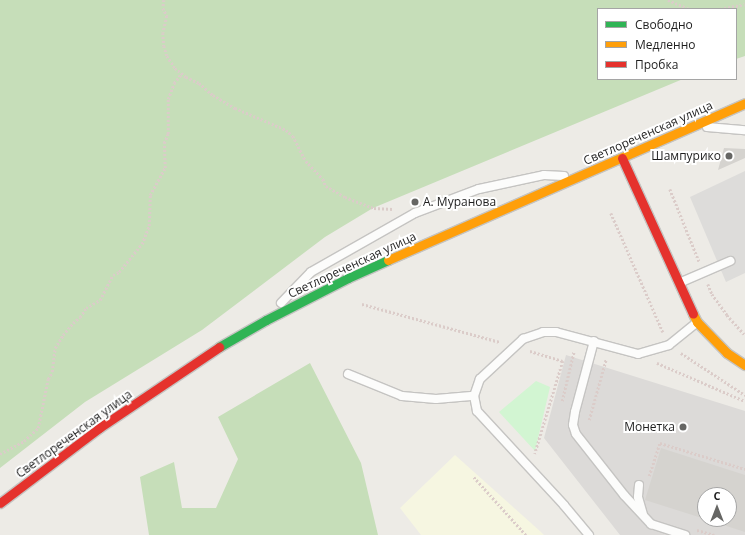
<!DOCTYPE html>
<html>
<head>
<meta charset="utf-8">
<style>
	body { margin:0 }
	#map { position:relative; width:745px; height:535px; overflow:hidden; background:#edebe6; font-family:"Open Sans",sans-serif }
	div>[style] { position:absolute }
	.residential>* { inset:0; background:#dcdad8 }
	.education>* { inset:0; background:#f6f6e1 }
	.forest>* { inset:0; background:#c6deb9 }
	.park>* { inset:0; background:#d2f5d2 }
	.parking>* { inset:0; background:#dddcda }
	.building>* { inset:0; background:#d5d3cf }
	.path>* { height:2.5px; margin-top:-1.25px; transform-origin:0; background:repeating-linear-gradient(90deg,#dbccc9 0 2px,transparent 0 4px) }
	.roads { filter:drop-shadow(1px 0 #c5c4c2) drop-shadow(-1px 0 #c5c4c2) drop-shadow(0 1px #c5c4c2) drop-shadow(0 -1px #c5c4c2) }
	.lane>* { height:8px; margin:-4px; padding:0 4px; transform-origin:4px; border-radius:4px; background:#fcfcfb }
	.fast>* { height:9px; margin:-4.5px; padding:0 4.5px; transform-origin:4.5px; border-radius:4.5px; background:#30b455 }
	.slow>* { height:9px; margin:-4.5px; padding:0 4.5px; transform-origin:4.5px; border-radius:4.5px; background:#ff9f0a }
	.jam>* { height:9px; margin:-4.5px; padding:0 4.5px; transform-origin:4.5px; border-radius:4.5px; background:#e5322d }
	.dots>* { width:11px; height:11px; translate:-50% -50%; box-sizing:border-box; border:2px solid #fff; border-radius:50% }
	span { translate:-50% -50%; white-space:nowrap; text-align:center; line-height:1.15; -webkit-text-stroke:4px #fff; paint-order:stroke }
	.street-label { font-size:12px; color:#1e1e1e }
	.poi-label { font-size:12px; color:#1e1e1e }
	.right { translate:-100% -50%; text-align:right }
	.left { translate:0 -50%; text-align:left }
	.legend { position:absolute; left:597px; top:8px; width:140px; height:72px; box-sizing:border-box; background:#fff; border:1px solid #a5a5a5; margin:0; padding:5px 7px; list-style:none; font-size:12px; color:#1e1e1e }
	.legend li { display:flex; align-items:center; gap:8px; height:20px }
	.legend b { width:20px; border:1px solid #a5a5a5 }
	.north { position:absolute; left:697px; top:487px; width:40px; height:40px; box-sizing:border-box; background:#fff; border:1px solid #a5a5a5; border-radius:50%; rotate:0deg; font-size:11px; font-weight:700; line-height:16px; text-align:center; color:#1e1e1e }
	.north::after { content:''; display:block; margin:auto; width:14px; height:18px; background:#666664; clip-path:polygon(50% 0,100% 100%,50% 72%,0 100%) }
</style>
</head>
<body>
<div id="map">
	<div class="residential">
		<div style="clip-path:polygon(evenodd,566px 355px,745px 411px,745px 535px,620px 535px,544px 438px,566px 355px,705px 495px,729px 495px,729px 519px,705px 519px,705px 495px)"></div>
	</div>
	<div class="education">
		<div style="clip-path:polygon(455px 455px,541px 532px,544px 535px,421px 535px,400px 508px)"></div>
	</div>
	<div class="forest">
		<div style="clip-path:polygon(0 0,745px 0,745px 56px,736px 59px,736px 9px,598px 9px,598px 79px,683px 79px,373px 208px,325px 237px,202px 330px,85px 402px,0 468px)"></div>
		<div style="clip-path:polygon(310px 363px,361px 463px,378px 535px,149px 535px,140px 477px,174px 462px,182px 508px,216px 508px,238px 459px,218px 417px)"></div>
	</div>
	<div class="park">
		<div style="clip-path:polygon(536px 381px,550px 387px,535px 451px,499px 412px)"></div>
	</div>
	<div class="parking">
		<div style="clip-path:polygon(745px 171px,745px 273px,726px 282px,690px 197px)"></div>
	</div>
	<div class="building">
		<div style="clip-path:polygon(724px 148px,745px 149px,745px 158px,718px 170px)"></div>
		<div style="clip-path:polygon(661px 448px,745px 475px,745px 532px,705px 519px,729px 519px,729px 495px,705px 495px,705px 519px,645px 500px)"></div>
	</div>
	<div class="path">
		<div style="left:164px;top:0;width:8px;rotate:97deg"></div>
		<div style="left:163px;top:8px;width:9px;rotate:63deg"></div>
		<div style="left:167px;top:16px;width:17px;rotate:103deg"></div>
		<div style="left:163px;top:33px;width:13px;rotate:86deg"></div>
		<div style="left:164px;top:46px;width:10px;rotate:73deg"></div>
		<div style="left:167px;top:56px;width:14px;rotate:56deg"></div>
		<div style="left:175px;top:68px;width:14px;rotate:39deg"></div>
		<div style="left:186px;top:77px;width:14px;rotate:25deg"></div>
		<div style="left:199px;top:83px;width:18px;rotate:41deg"></div>
		<div style="left:213px;top:95px;width:26px;rotate:31deg"></div>
		<div style="left:235px;top:108px;width:56px;rotate:23.3deg"></div>
		<div style="left:286px;top:130px;width:9px;rotate:41deg"></div>
		<div style="left:293px;top:136px;width:28px;rotate:63deg"></div>
		<div style="left:306px;top:161px;width:25px;rotate:47deg"></div>
		<div style="left:323px;top:179px;width:8px;rotate:67deg"></div>
		<div style="left:326px;top:186px;width:22px;rotate:30deg"></div>
		<div style="left:345px;top:197px;width:31px;rotate:21deg"></div>
		<div style="left:374px;top:208px;width:19px;rotate:3deg"></div>
		<div style="left:668px;top:0;width:23px;rotate:23deg"></div>
		<div style="left:720px;top:9px;width:25px;rotate:-11deg"></div>
		<div style="left:670px;top:189px;width:78px;rotate:68.1deg"></div>
		<div style="left:611px;top:213px;width:130px;rotate:66.4deg"></div>
		<div style="left:708px;top:284px;width:11px;rotate:68deg"></div>
		<div style="left:712px;top:294px;width:26px;rotate:54deg"></div>
		<div style="left:727px;top:315px;width:27px;rotate:48deg"></div>
		<div style="left:362px;top:304px;width:143px;rotate:15.4deg"></div>
		<div style="left:530px;top:351px;width:34px;rotate:17deg"></div>
		<div style="left:563px;top:361px;width:97px;rotate:106.8deg"></div>
		<div style="left:681px;top:353px;width:77px;rotate:33.3deg"></div>
		<div style="left:657px;top:363px;width:96px;rotate:23.4deg"></div>
		<div style="left:562px;top:401px;width:51px;rotate:-76.5deg"></div>
		<div style="left:589px;top:420px;width:63px;rotate:-74.4deg"></div>
		<div style="left:0;top:454px;width:27px;rotate:-28deg"></div>
		<div style="left:24px;top:441px;width:19px;rotate:-43deg"></div>
		<div style="left:38px;top:428px;width:50px;rotate:-78.5deg"></div>
		<div style="left:48px;top:379px;width:8px;rotate:-60deg"></div>
		<div style="left:52px;top:372px;width:24px;rotate:-83deg"></div>
		<div style="left:55px;top:348px;width:15px;rotate:-58deg"></div>
		<div style="left:63px;top:335px;width:16px;rotate:-50deg"></div>
		<div style="left:73px;top:323px;width:9px;rotate:-41deg"></div>
		<div style="left:80px;top:317px;width:11px;rotate:-56deg"></div>
		<div style="left:86px;top:308px;width:16px;rotate:-30deg"></div>
		<div style="left:100px;top:300px;width:28px;rotate:-63deg"></div>
		<div style="left:113px;top:275px;width:7px;rotate:-27deg"></div>
		<div style="left:119px;top:272px;width:36px;rotate:-51deg"></div>
		<div style="left:142px;top:244px;width:19px;rotate:-69deg"></div>
		<div style="left:149px;top:226px;width:31px;rotate:-88deg"></div>
		<div style="left:150px;top:195px;width:31px;rotate:-61deg"></div>
		<div style="left:165px;top:168px;width:25px;rotate:-92deg"></div>
		<div style="left:164px;top:143px;width:10px;rotate:-66deg"></div>
		<div style="left:168px;top:134px;width:35px;rotate:-90deg"></div>
		<div style="left:168px;top:99px;width:17px;rotate:-69deg"></div>
		<div style="left:174px;top:83px;width:11px;rotate:-52deg"></div>
		<div style="left:649px;top:476px;width:35px;rotate:-72deg"></div>
		<div style="left:660px;top:443px;width:89px;rotate:17deg"></div>
		<div style="left:474px;top:477px;width:78px;rotate:48.1deg"></div>
		<div style="left:697px;top:530px;width:18px;rotate:16deg"></div>
	</div>
	<div class="roads">
		<div class="lane">
			<div style="left:707px;top:127px;width:38px;rotate:5deg"></div>
			<div style="left:679px;top:283px;width:56px;rotate:-23.3deg"></div>
			<div style="left:281px;top:303px;width:43px;rotate:-45.9deg"></div>
			<div style="left:311px;top:272px;width:120px;rotate:-29.6deg"></div>
			<div style="left:415px;top:213px;width:68px;rotate:-20.6deg"></div>
			<div style="left:479px;top:189px;width:66px;rotate:-12.2deg"></div>
			<div style="left:544px;top:175px;width:20px;rotate:3deg"></div>
			<div style="left:594px;top:341px;width:73px;rotate:105deg"></div>
			<div style="left:575px;top:412px;width:13px;rotate:99deg"></div>
			<div style="left:573px;top:425px;width:9px;rotate:72deg"></div>
			<div style="left:576px;top:434px;width:78px;rotate:51.8deg"></div>
			<div style="left:624px;top:495px;width:40px;rotate:47deg"></div>
			<div style="left:651px;top:524px;width:36px;rotate:18deg"></div>
			<div style="left:348px;top:374px;width:58px;rotate:22.2deg"></div>
			<div style="left:402px;top:396px;width:34px;rotate:5deg"></div>
			<div style="left:436px;top:399px;width:38px;rotate:-5deg"></div>
			<div style="left:639px;top:485px;width:12px;rotate:95deg"></div>
			<div style="left:638px;top:497px;width:18px;rotate:74deg"></div>
			<div style="left:589px;top:535px;width:39px;rotate:-130deg"></div>
			<div style="left:564px;top:505px;width:128px;rotate:-132.8deg"></div>
			<div style="left:477px;top:411px;width:15px;rotate:-101deg"></div>
			<div style="left:474px;top:396px;width:18px;rotate:-71deg"></div>
			<div style="left:480px;top:379px;width:59px;rotate:-42.9deg"></div>
			<div style="left:523px;top:339px;width:21px;rotate:-19deg"></div>
			<div style="left:543px;top:332px;width:13px"></div>
			<div style="left:556px;top:332px;width:85px;rotate:15deg"></div>
			<div style="left:638px;top:354px;width:32px;rotate:-16deg"></div>
			<div style="left:669px;top:345px;width:36px;rotate:-39deg"></div>
		</div>
		<div class="fast">
			<div style="left:219px;top:347px;width:54px;rotate:-29.9deg"></div>
			<div style="left:266px;top:320px;width:92px;rotate:-27.1deg"></div>
			<div style="left:348px;top:278px;width:44px;rotate:-24.2deg"></div>
		</div>
		<div class="slow">
			<div style="left:388px;top:260px;width:390px;rotate:-23.7deg"></div>
			<div style="left:693px;top:314px;width:9px;rotate:63deg"></div>
			<div style="left:697px;top:322px;width:43px;rotate:45.9deg"></div>
			<div style="left:727px;top:353px;width:22px;rotate:34deg"></div>
		</div>
		<div class="jam">
			<div style="left:622px;top:158px;width:171px;rotate:65.5deg"></div>
			<div style="left:0;top:503px;width:124px;rotate:-37.1deg"></div>
			<div style="left:99px;top:428px;width:145px;rotate:-34deg"></div>
		</div>
	</div>
	<div class="dots">
		<div style="left:729px;top:156px;background:#666664"></div>
		<div style="left:415px;top:202px;background:#666664"></div>
		<div style="left:683px;top:427px;background:#666664"></div>
	</div>
	<div class="street-label">
		<span style="left:648px;top:133px;rotate:-24deg">Светлореченская улица</span>
		<span style="left:352px;top:265px;rotate:-25deg">Светлореченская улица</span>
		<span style="left:74px;top:434px;rotate:-36deg">Светлореченская улица</span>
	</div>
	<div class="poi-label">
		<span class="right" style="left:721px;top:156px">Шампурико</span>
		<span class="left" style="left:423px;top:202px">А. Муранова</span>
		<span class="right" style="left:675px;top:427px">Монетка</span>
	</div>
	<ul class="legend">
	<li><b style="height:5px;background:#30b455"></b>Свободно</li>
	<li><b style="height:5px;background:#ff9f0a"></b>Медленно</li>
	<li><b style="height:5px;background:#e5322d"></b>Пробка</li>
	</ul>
	<div class="north">С</div>
</div>
</body>
</html>
